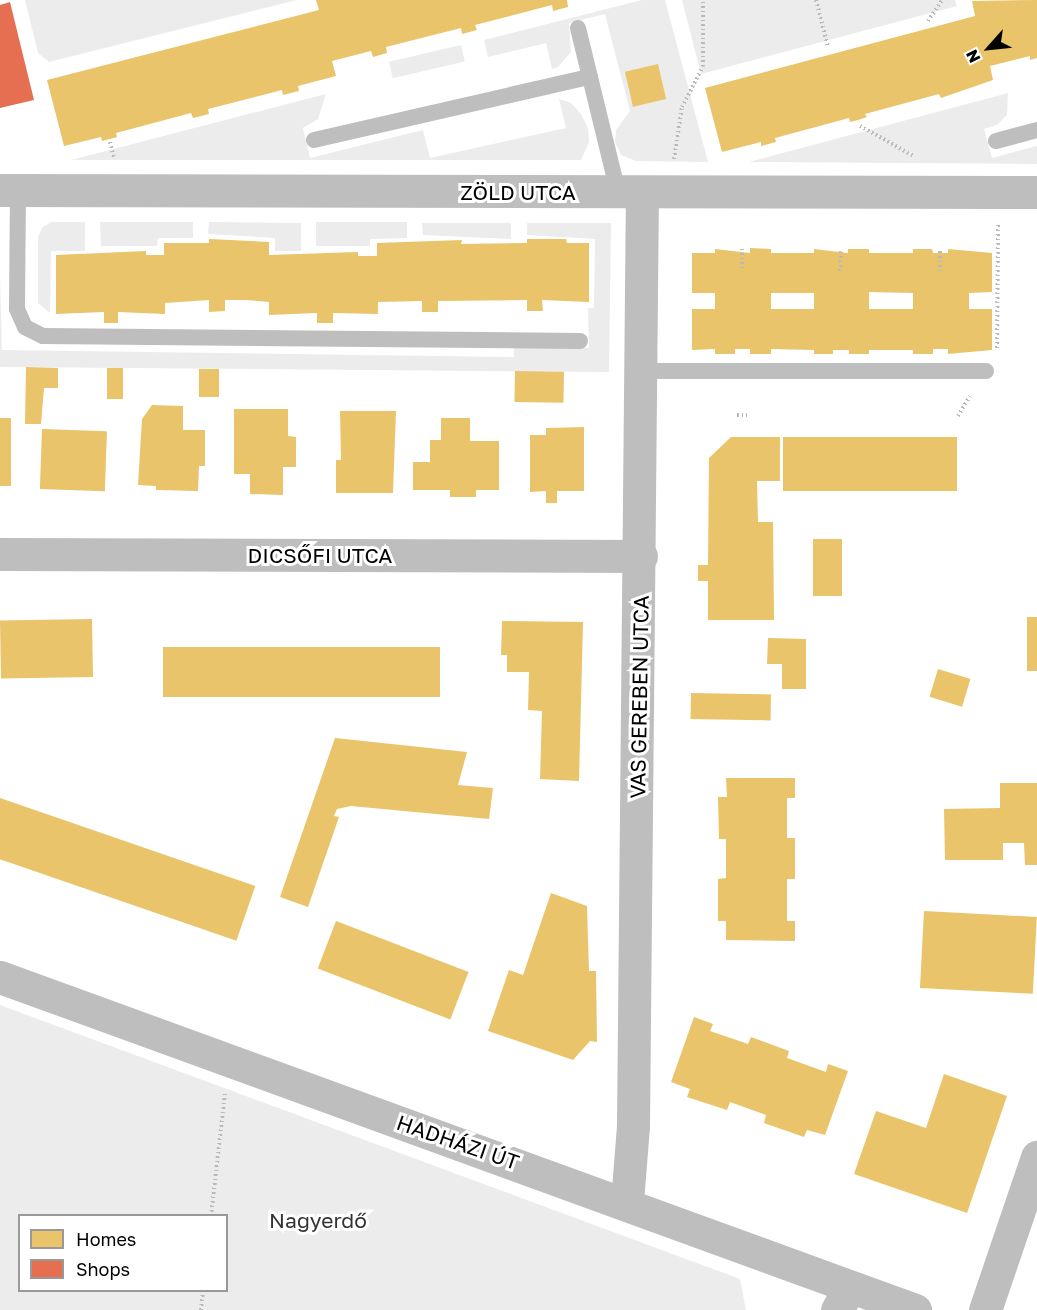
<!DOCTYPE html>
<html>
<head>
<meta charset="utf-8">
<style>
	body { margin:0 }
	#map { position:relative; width:1037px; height:1310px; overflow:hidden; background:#fff; font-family:"Golos Text",sans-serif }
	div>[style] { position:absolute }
	.green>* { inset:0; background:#ececec; transform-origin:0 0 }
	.homes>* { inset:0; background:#e9c46a; transform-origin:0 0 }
	.shops>* { inset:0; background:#e76f51 }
	.path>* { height:4px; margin-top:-2px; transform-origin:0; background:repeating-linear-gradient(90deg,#b9b9b9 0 1.5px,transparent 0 4.5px) }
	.service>* { height:16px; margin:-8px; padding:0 8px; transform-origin:8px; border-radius:8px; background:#bebebe }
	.minor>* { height:33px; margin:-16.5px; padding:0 16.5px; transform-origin:16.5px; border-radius:16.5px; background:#bebebe }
	.tertiary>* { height:33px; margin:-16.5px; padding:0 16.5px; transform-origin:16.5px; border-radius:16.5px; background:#bebebe }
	span { translate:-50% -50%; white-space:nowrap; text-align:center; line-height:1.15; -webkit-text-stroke:6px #fff; paint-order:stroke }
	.street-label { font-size:21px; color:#000 }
	.park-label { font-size:21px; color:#333 }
	.legend { position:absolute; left:18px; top:1214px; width:210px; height:78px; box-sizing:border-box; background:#fff; border:2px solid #999; margin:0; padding:8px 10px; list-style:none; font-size:18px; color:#000 }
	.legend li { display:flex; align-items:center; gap:12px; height:30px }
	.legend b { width:30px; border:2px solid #999 }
	.north { position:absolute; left:959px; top:18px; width:60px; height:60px; -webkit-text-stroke:4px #fff; paint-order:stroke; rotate:243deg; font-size:16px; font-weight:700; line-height:24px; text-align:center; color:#000 }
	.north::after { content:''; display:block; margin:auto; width:21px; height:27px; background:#000; clip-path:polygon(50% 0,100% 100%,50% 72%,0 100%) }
</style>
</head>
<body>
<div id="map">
	<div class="green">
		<div style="clip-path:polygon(25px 0,297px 0,49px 62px,38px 53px)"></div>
		<div style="clip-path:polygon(642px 0,665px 0,708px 162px,636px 161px,621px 155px,615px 142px,616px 130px,630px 111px,605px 14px,569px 23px,571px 52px,558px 67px,552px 69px,546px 43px,488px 57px,484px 40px)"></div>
		<div style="clip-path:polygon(682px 0,955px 0,957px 6px,701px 74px)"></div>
		<div style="left:461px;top:45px;width:17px;height:74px;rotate:77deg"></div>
		<div style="clip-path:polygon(1008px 93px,1007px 115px,997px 125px,984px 129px,992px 158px,1037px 146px,1037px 164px,749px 162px)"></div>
		<div style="clip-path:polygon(326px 94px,318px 119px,303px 128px,310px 158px,423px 130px,430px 158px,566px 128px,559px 99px,571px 103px,581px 114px,588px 128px,589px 142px,581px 160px,71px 160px)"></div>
		<div style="clip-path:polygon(51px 222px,85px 222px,85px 251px,51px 251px,50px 313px,38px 303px,38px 237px,42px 228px)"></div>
		<div style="clip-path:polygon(100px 222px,193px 222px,193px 238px,158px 238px,157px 246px,101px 246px)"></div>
		<div style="clip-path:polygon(209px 222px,301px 223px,301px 251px,275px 251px,275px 238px,208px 234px)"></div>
		<div style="clip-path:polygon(316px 222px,407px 222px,407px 238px,370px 239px,370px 246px,316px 246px)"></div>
		<div style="clip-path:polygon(422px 223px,511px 223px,511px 239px,423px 235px)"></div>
		<div style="clip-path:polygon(527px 223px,611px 223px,609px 372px,0 367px,0 276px,2px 350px,514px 357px,514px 347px,589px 348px,588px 308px,594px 308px,595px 239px,527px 235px)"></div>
		<div style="clip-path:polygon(evenodd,0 1005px,740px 1279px,746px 1310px,0 1310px,0 1005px,20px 1216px,226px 1216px,226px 1290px,20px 1290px,20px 1216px)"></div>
	</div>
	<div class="homes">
		<div style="clip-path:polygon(316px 0,567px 0,568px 7px,553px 11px,552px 5px,475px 25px,477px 30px,462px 34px,461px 28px,386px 47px,387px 53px,373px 57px,371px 51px,332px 61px,336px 76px,298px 86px,299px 91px,283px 95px,282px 90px,208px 109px,209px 114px,193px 118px,191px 113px,116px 133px,117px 137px,110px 139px,102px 141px,101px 137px,64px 146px,47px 80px,319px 10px)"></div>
		<div style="clip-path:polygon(1037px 0,1037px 58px,1030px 60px,1030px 56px,990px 66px,993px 80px,941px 98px,939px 94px,865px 114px,867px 117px,858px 120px,850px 122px,849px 118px,775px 138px,776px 142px,761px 146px,761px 142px,722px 152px,705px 88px,975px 16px,972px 1px)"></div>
		<div style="left:658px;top:64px;width:36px;height:34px;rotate:77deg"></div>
		<div style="clip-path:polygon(209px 239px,269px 242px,269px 255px,358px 252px,358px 256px,377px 256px,377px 243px,462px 240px,461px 244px,527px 243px,527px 239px,566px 239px,567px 243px,589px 243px,589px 302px,542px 300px,543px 311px,527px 311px,527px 300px,438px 301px,438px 312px,422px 312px,422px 301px,378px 302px,378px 314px,333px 313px,333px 323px,317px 323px,317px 313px,269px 315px,269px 302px,246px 300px,225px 300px,225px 311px,209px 312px,209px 300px,165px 303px,165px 314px,118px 312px,118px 323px,104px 323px,104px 312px,56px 314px,56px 255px,146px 251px,146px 255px,164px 255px,164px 243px,209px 243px)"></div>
		<div style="clip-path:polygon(evenodd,750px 248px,771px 249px,771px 253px,814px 253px,814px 249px,848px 253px,848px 249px,869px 249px,869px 253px,913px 253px,913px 249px,932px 249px,933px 253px,948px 253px,948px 249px,992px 253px,992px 292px,969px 293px,969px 309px,992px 309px,992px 350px,948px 354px,948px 349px,933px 349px,933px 354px,913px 354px,913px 350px,869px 350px,869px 354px,849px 354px,849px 350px,833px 350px,833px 354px,814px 354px,814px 350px,771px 349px,771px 354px,750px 354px,750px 349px,735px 349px,735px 354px,715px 354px,715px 349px,692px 350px,692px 309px,715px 309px,715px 293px,692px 293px,692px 253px,715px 253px,715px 249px,750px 253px,750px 248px,869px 292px,913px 293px,913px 309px,869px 309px,869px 292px,750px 248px,771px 293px,814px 293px,814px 309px,771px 309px,771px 293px)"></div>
		<div style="clip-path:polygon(26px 367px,58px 368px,58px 388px,44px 388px,41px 424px,25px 424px)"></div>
		<div style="left:107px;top:368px;width:16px;height:31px"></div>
		<div style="left:199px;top:369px;width:20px;height:28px"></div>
		<div style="left:515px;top:371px;width:49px;height:31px;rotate:1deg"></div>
		<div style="clip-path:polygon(152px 405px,183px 406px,183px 430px,205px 430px,205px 466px,199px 466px,198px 491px,156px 490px,156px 486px,138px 485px,142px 419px)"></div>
		<div style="clip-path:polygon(234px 409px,288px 409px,288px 436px,296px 437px,296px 467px,283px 467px,283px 495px,250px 494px,250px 474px,234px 474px)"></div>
		<div style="clip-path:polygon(340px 411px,396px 411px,393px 493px,336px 493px,336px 460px,341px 460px)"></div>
		<div style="left:0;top:418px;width:11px;height:68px"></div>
		<div style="clip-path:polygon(441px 418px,470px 418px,470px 441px,499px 441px,499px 490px,476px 490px,476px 497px,450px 497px,450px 490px,413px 490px,413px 462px,430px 462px,430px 440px,441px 440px)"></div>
		<div style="clip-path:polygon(584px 427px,584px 491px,557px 491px,557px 503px,546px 503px,546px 491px,530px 492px,530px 435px,546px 435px,546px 428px)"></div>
		<div style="left:42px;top:429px;width:65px;height:60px;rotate:2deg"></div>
		<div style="clip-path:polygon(731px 437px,780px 437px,780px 481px,757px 481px,758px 522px,773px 522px,774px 620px,708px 620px,708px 581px,698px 581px,698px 565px,708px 565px,709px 458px)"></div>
		<div style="left:783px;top:437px;width:174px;height:54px"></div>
		<div style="left:813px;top:539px;width:29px;height:57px"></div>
		<div style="left:1027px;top:617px;width:10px;height:54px"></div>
		<div style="left:92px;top:619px;width:58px;height:92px;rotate:89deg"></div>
		<div style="clip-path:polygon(502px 621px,583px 622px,579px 781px,540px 779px,542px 711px,528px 710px,529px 672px,507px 672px,507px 655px,501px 655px)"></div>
		<div style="clip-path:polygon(768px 638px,806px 639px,806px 689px,782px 689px,782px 664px,767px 664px)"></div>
		<div style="left:163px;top:647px;width:277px;height:50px"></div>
		<div style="left:938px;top:669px;width:34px;height:29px;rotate:17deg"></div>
		<div style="left:691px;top:693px;width:80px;height:26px;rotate:1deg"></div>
		<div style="clip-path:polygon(335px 738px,467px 752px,458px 785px,493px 788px,489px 819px,351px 806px,337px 809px,334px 816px,339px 817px,308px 907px,280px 897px)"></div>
		<div style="clip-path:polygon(726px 778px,795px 778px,795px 798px,787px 798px,787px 838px,795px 838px,795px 879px,787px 879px,787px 921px,795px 921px,795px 941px,726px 940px,726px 921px,718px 921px,718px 879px,726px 878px,726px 839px,719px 839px,718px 797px,727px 797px)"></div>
		<div style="clip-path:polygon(1000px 783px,1037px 783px,1037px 865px,1025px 865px,1024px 843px,1003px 843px,1003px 860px,945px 860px,944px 809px,1000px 808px)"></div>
		<div style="left:0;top:798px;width:270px;height:58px;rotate:19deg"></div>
		<div style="clip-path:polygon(551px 893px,587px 906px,589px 971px,596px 971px,597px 1042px,590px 1041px,573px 1060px,488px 1031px,509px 970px,523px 975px)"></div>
		<div style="left:924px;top:911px;width:113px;height:77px;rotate:3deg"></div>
		<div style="left:336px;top:921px;width:142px;height:51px;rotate:21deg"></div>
		<div style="clip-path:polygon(694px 1017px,713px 1024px,710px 1031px,748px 1044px,751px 1037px,789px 1051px,787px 1058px,826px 1072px,828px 1064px,848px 1071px,825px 1135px,807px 1130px,804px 1137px,764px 1123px,766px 1115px,730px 1102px,727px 1110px,687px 1097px,690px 1089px,671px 1082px)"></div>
		<div style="clip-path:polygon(944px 1074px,1007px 1096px,967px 1213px,854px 1174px,876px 1111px,926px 1128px)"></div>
	</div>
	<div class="shops">
		<div style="clip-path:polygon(10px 2px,34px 100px,0 108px,0 5px)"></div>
	</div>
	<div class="path">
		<div style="left:816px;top:0;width:49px;rotate:75.7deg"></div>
		<div style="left:928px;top:21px;width:25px;rotate:-56deg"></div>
		<div style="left:860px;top:126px;width:62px;rotate:29.1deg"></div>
		<div style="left:110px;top:142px;width:16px;rotate:76deg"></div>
		<div style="left:674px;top:159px;width:53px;rotate:-81.3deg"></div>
		<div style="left:682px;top:107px;width:46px;rotate:-62.9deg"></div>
		<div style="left:703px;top:66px;width:66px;rotate:-90deg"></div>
		<div style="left:742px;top:249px;width:22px;rotate:90deg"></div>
		<div style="left:840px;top:271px;width:22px;rotate:-87deg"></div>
		<div style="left:940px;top:271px;width:21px;rotate:-90deg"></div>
		<div style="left:997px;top:348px;width:124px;rotate:-89.5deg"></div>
		<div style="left:737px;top:415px;width:10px"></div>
		<div style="left:958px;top:416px;width:23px;rotate:-59deg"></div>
		<div style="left:211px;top:1216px;width:123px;rotate:-83.5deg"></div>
		<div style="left:201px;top:1310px;width:20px;rotate:-84deg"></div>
	</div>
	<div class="service">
		<div style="left:578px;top:28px;width:169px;rotate:76.3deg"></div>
		<div style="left:314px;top:140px;width:283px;rotate:-12.9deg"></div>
		<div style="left:996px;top:141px;width:42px;rotate:-15deg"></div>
		<div style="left:18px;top:191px;width:118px;rotate:90.5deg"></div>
		<div style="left:17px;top:309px;width:20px;rotate:66deg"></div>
		<div style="left:25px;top:327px;width:20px;rotate:27deg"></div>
		<div style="left:43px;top:336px;width:537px;rotate:0.53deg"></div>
		<div style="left:643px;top:371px;width:343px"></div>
	</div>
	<div class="minor">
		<div style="left:0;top:190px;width:1037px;rotate:0.11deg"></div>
		<div style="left:0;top:554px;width:641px;rotate:0.18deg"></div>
		<div style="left:627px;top:1202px;width:77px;rotate:-85.5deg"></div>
		<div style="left:633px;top:1125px;width:933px;rotate:-89.45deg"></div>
		<div style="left:837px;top:1310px;width:25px;rotate:-61deg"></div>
		<div style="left:985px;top:1310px;width:162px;rotate:-71.2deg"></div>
	</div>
	<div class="tertiary">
		<div style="left:0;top:977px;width:974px;rotate:20deg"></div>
	</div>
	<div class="street-label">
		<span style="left:518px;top:192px">ZÖLD UTCA</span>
		<span style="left:320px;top:555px">DICSŐFI UTCA</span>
		<span style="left:639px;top:697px;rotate:-89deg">VAS GEREBEN UTCA</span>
		<span style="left:458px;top:1142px;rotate:19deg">HADHÁZI ÚT</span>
	</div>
	<div class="park-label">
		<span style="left:318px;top:1220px">Nagyerdő</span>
	</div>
	<ul class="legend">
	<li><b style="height:16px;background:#e9c46a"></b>Homes</li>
	<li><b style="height:16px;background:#e76f51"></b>Shops</li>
	</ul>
	<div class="north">N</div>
</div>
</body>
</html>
